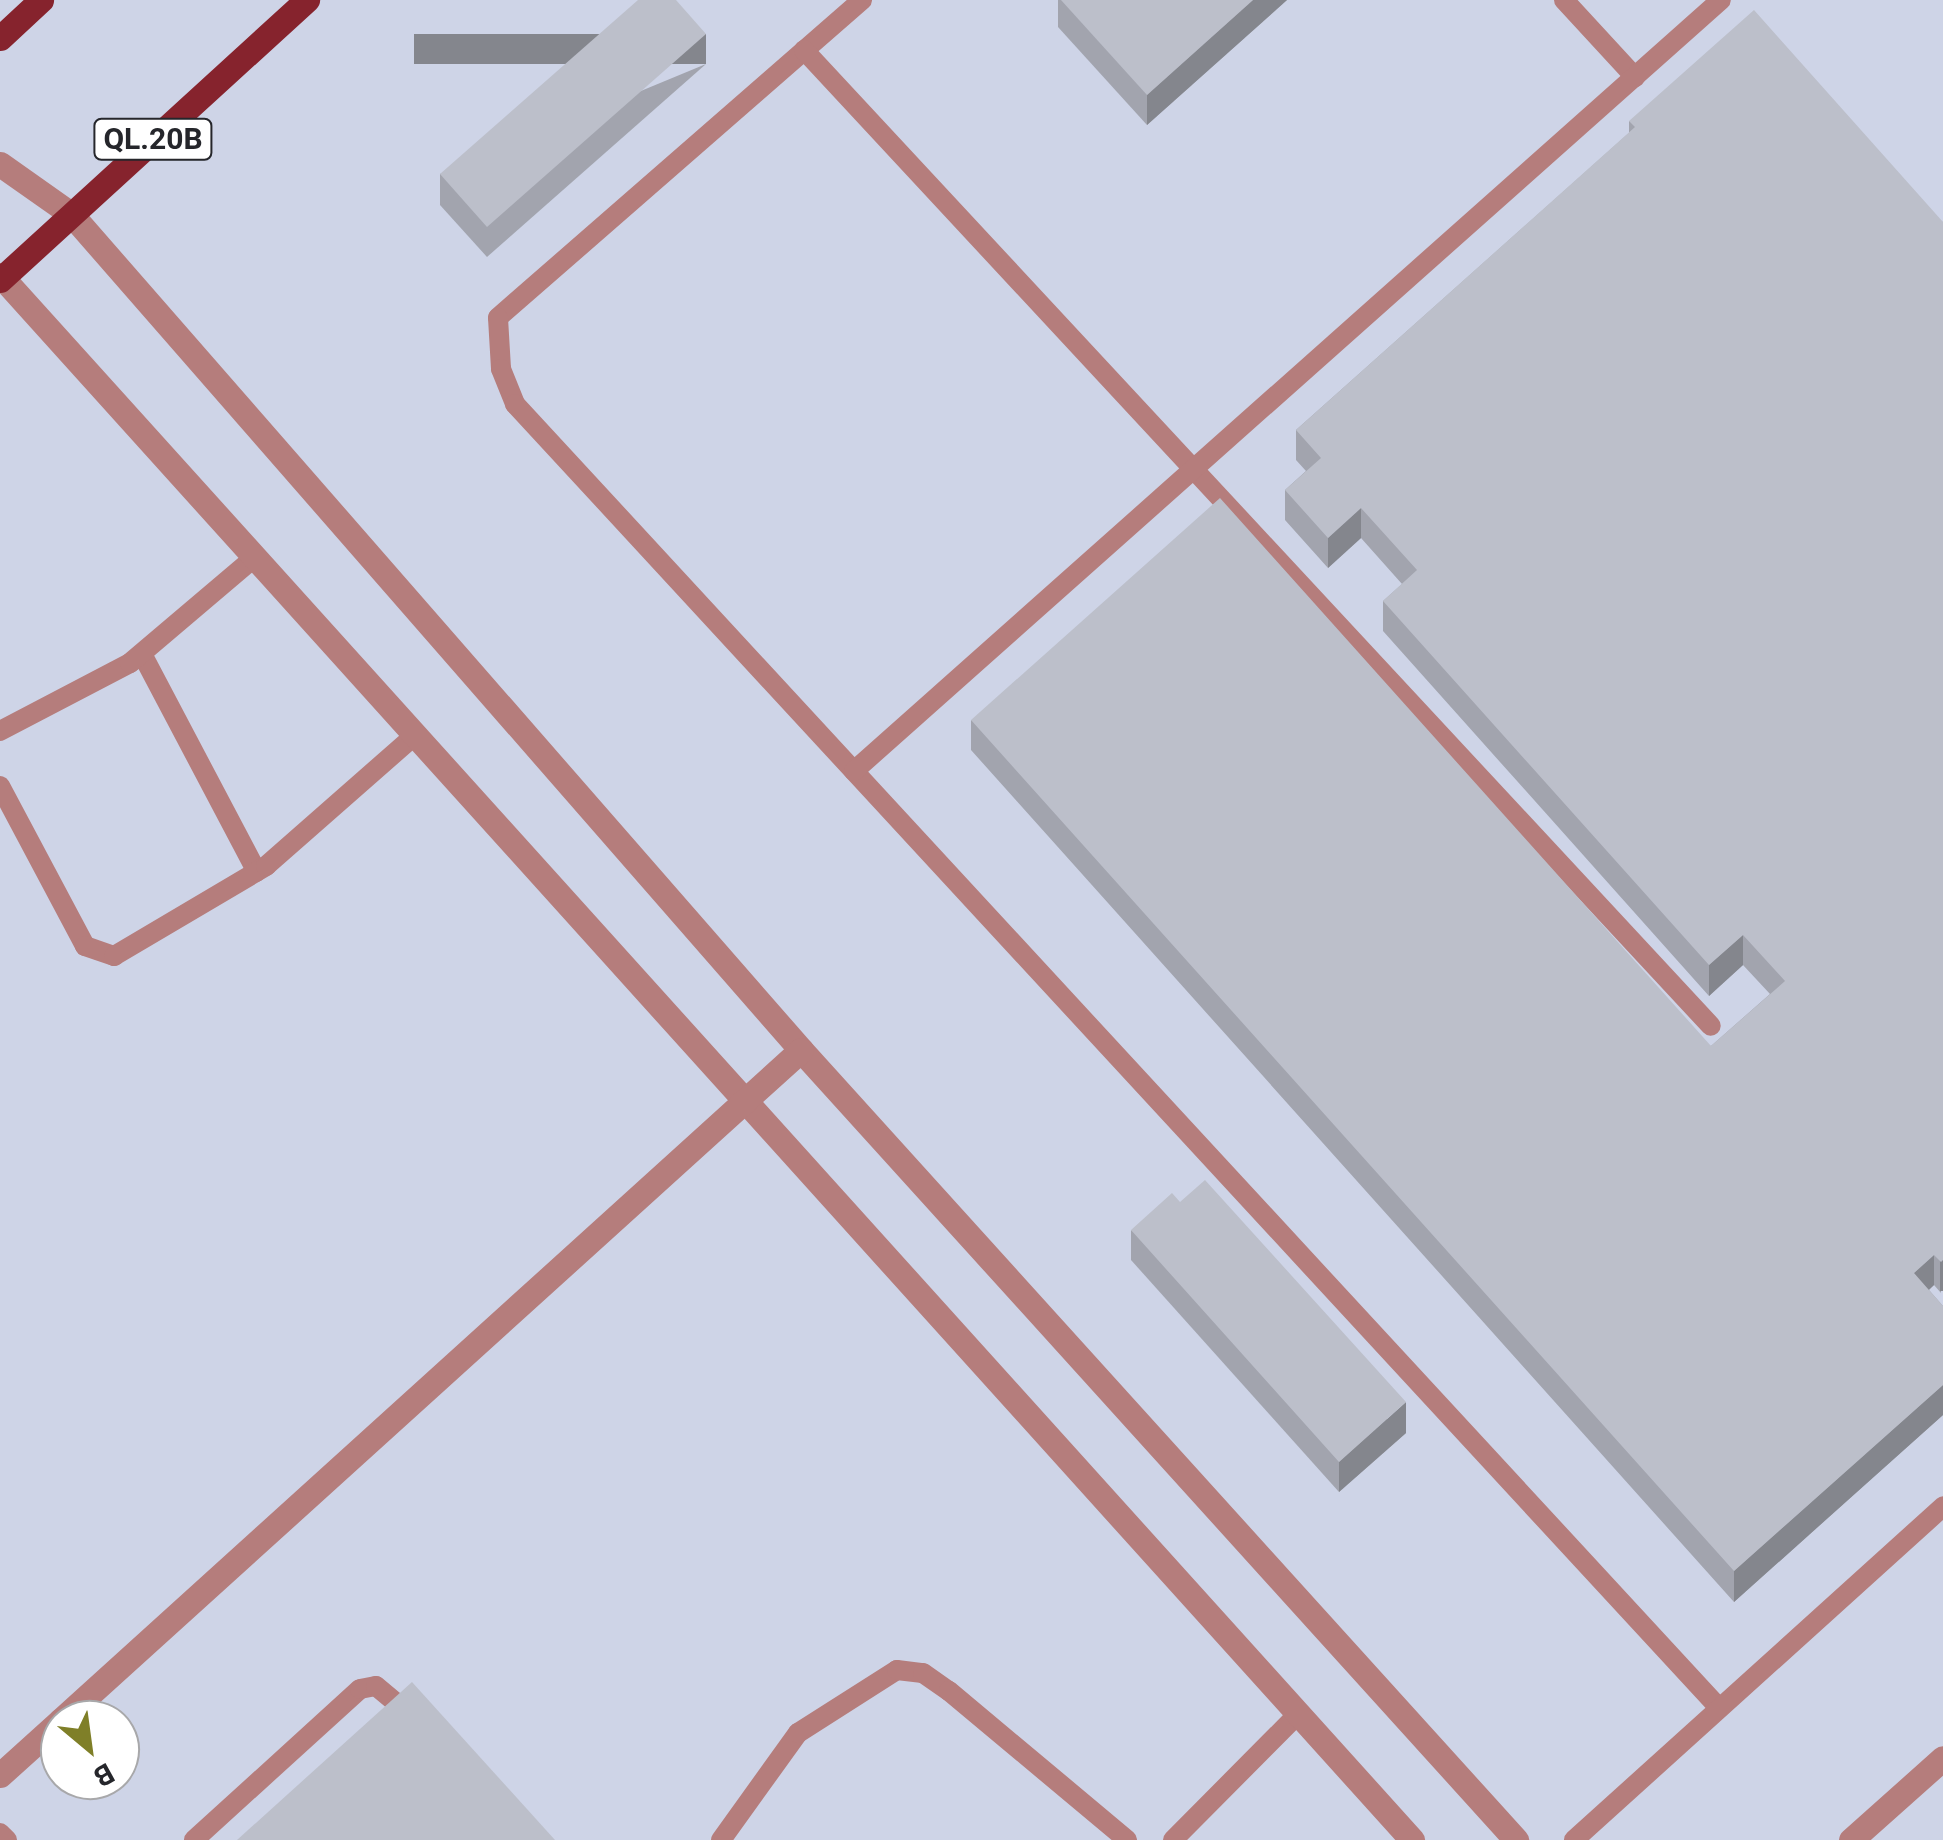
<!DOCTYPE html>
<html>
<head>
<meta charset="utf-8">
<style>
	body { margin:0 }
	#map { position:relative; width:1943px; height:1840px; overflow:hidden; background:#dbdfea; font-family:Roboto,sans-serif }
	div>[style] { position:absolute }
	.built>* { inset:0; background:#ced4e7 }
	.service>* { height:20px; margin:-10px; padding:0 10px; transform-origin:10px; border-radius:10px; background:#b57d7c }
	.minor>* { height:25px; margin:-12.5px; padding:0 12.5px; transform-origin:12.5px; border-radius:12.5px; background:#b57d7c }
	.primary>* { height:25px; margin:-12.5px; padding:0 12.5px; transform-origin:12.5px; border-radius:12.5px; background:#86232d }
	.wall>* { inset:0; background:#a2a4ae }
	.shaded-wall>* { inset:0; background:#84868d; transform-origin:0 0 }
	.building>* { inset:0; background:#bcbfca }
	span { translate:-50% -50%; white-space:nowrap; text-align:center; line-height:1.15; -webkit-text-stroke:8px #fff; paint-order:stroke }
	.shield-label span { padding:2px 8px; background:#fff; border:2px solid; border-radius:8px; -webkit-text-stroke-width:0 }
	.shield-label { font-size:30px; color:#25262b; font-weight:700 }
	.north { position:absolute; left:40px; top:1700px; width:100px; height:100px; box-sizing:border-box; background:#fff; border:2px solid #a8a8aa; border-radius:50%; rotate:151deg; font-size:28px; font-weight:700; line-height:40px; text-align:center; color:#25262b }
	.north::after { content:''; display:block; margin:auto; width:35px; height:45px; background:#7f7f28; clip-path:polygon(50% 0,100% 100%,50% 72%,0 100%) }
</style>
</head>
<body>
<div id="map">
	<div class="built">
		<div style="clip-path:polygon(evenodd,0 0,1943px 0,1943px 1840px,0 1840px,0 0,60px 1720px,120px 1720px,120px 1780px,60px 1780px,60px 1720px)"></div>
	</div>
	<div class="service">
		<div style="left:862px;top:0;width:483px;rotate:138.9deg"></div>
		<div style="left:498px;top:318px;width:51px;rotate:86.6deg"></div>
		<div style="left:501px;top:369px;width:38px;rotate:68deg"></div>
		<div style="left:515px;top:404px;width:1775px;rotate:47.28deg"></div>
		<div style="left:1564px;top:0;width:105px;rotate:47.3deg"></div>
		<div style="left:804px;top:50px;width:1332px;rotate:47.1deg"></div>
		<div style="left:142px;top:654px;width:246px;rotate:62.2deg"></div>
		<div style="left:0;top:731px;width:147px;rotate:-27.6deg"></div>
		<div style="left:130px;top:663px;width:162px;rotate:-40.3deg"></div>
		<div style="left:854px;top:771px;width:1160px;rotate:-41.65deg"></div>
		<div style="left:0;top:786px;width:181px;rotate:62deg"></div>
		<div style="left:85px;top:946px;width:31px;rotate:19deg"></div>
		<div style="left:114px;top:956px;width:177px;rotate:-30.6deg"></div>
		<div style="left:266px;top:866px;width:197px;rotate:-41.3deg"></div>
		<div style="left:0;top:1833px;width:10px;rotate:45deg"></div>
		<div style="left:194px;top:1840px;width:224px;rotate:-42.3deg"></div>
		<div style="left:360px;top:1689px;width:16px;rotate:-11deg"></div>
		<div style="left:376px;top:1686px;width:47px;rotate:39.8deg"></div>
		<div style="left:721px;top:1840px;width:132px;rotate:-54.3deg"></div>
		<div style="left:798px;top:1733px;width:117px;rotate:-32.5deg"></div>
		<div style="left:897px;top:1670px;width:26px;rotate:7deg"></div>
		<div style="left:923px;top:1673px;width:32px;rotate:35deg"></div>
		<div style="left:949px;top:1691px;width:232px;rotate:39.9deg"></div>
		<div style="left:1173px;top:1840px;width:177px;rotate:-45.2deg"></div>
		<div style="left:1574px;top:1840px;width:498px;rotate:-42.1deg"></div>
	</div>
	<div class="minor">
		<div style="left:0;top:164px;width:87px;rotate:35.2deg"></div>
		<div style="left:71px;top:214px;width:1110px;rotate:48.87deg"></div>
		<div style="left:801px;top:1050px;width:1066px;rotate:47.85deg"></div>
		<div style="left:0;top:275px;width:2108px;rotate:47.94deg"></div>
		<div style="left:61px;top:1720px;width:998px;rotate:-42.16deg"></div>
		<div style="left:0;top:1775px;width:81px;rotate:-42deg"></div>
		<div style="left:1851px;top:1840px;width:123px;rotate:-41.7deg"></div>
	</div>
	<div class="primary">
		<div style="left:0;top:38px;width:56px;rotate:-42.8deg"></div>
		<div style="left:0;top:280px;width:416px;rotate:-42.4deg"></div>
	</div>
	<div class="wall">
		<div style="clip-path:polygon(1058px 0,1287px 0,1147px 125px,1058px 27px)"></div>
		<div style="clip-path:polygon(706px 64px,487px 257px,440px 205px,440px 174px)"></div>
		<div style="clip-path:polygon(1629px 121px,1943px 222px,1941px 1293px,1934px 1285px,1929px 1290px,1943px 1306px,1943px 1415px,1734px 1602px,971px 750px,971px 720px,1711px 1046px,1770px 994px,1743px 965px,1709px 996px,1383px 631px,1383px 601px,1402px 584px,1361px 538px,1328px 568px,1285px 520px,1285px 490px,1306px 471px,1296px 460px,1296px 430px,1629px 133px)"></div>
		<div style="clip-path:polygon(1131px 1230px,1406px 1433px,1339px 1492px,1131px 1260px)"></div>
	</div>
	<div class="shaded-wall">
		<div style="clip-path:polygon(1253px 0,1287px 0,1147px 125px,1147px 95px)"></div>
		<div style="left:706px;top:34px;width:30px;height:292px;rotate:90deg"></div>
		<div style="clip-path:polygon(1361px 508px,1361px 538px,1328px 568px,1328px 538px)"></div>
		<div style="clip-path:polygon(1743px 935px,1743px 965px,1709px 996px,1709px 965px)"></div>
		<div style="clip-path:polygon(1934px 1255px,1934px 1285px,1914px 1303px,1914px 1273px)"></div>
		<div style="left:1943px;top:1260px;width:31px;height:3px;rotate:90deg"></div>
		<div style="clip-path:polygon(1943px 1385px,1943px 1415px,1734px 1602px,1734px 1571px)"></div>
		<div style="clip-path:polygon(1406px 1402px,1406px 1433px,1339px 1492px,1339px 1462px)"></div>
	</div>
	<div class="building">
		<div style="clip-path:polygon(638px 0,676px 0,706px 34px,487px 227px,440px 174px)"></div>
		<div style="clip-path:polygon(1061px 0,1253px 0,1147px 95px)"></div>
		<div style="clip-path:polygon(1754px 10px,1943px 222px,1943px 1260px,1941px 1262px,1934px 1255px,1914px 1273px,1943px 1306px,1943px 1385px,1734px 1571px,971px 720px,1220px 498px,1711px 1046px,1785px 981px,1743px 935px,1709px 965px,1383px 601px,1417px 570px,1361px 508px,1328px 538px,1285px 490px,1321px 458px,1296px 430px,1635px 127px,1629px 121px)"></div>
		<div style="clip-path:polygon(1205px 1180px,1406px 1402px,1339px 1462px,1131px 1230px,1172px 1193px,1180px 1202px)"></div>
		<div style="clip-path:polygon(412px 1682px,555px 1840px,237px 1840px)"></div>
	</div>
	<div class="shield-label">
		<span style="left:153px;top:139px">QL.20B</span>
	</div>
	<div class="north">B</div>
</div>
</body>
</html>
